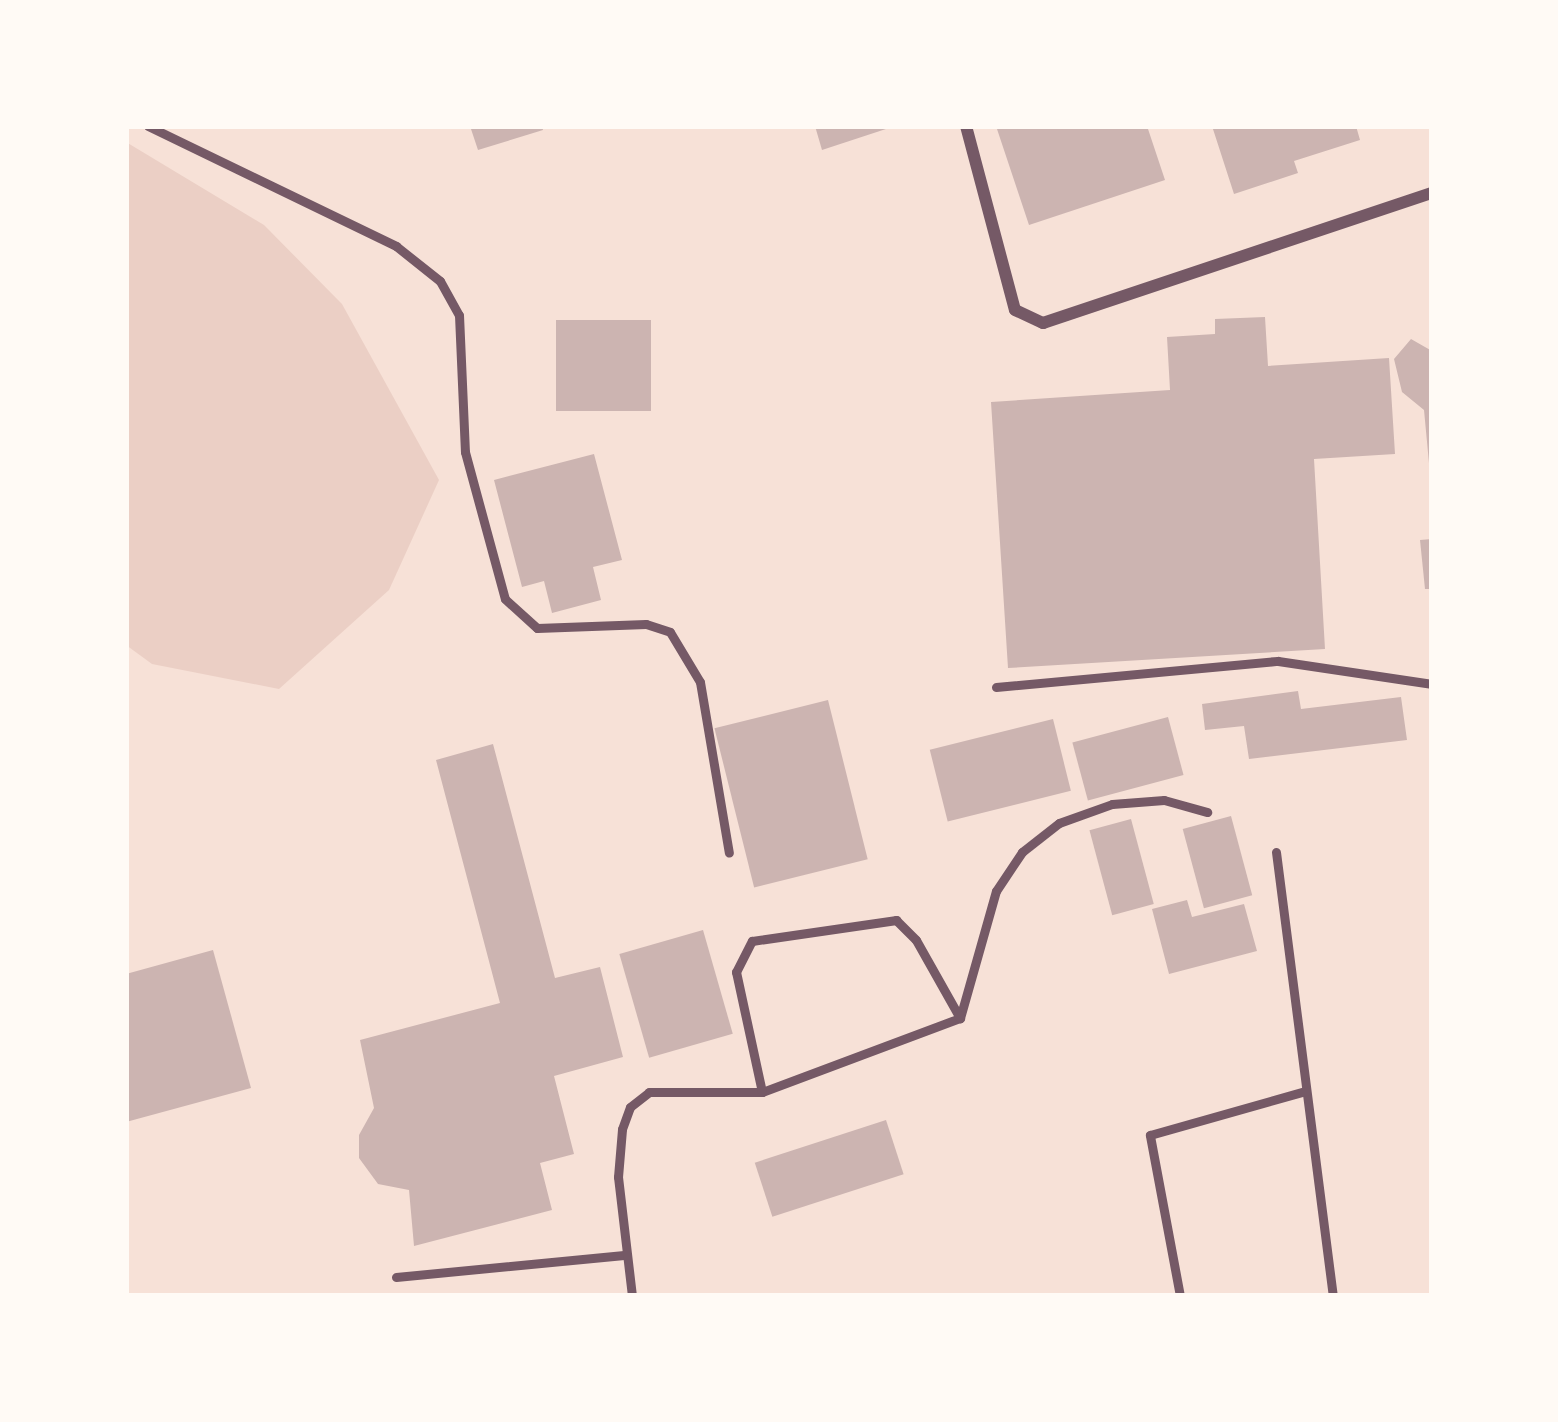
<!DOCTYPE html>
<html>
<head>
<meta charset="utf-8">
<style>
	body { margin:0 }
	#map { position:relative; width:1558px; height:1422px; overflow:hidden; background:#f7e1d7; font-family:"Fira Sans Condensed",sans-serif }
	div>[style] { position:absolute }
	.green>* { inset:0; background:#ebcfc5 }
	.building>* { inset:0; background:#ccb4b1; transform-origin:0 0 }
	.service>* { height:9px; margin:-4.5px; padding:0 4.5px; transform-origin:4.5px; border-radius:4.5px; background:#755966 }
	.minor>* { height:12px; margin:-6px; padding:0 6px; transform-origin:6px; border-radius:6px; background:#755966 }
	span { translate:-50% -50%; white-space:nowrap; text-align:center; line-height:1.15; -webkit-text-stroke:9px #fffaf5; paint-order:stroke }
	.frame { position:absolute; inset:0; border:129px solid #fffaf5; pointer-events:none }
</style>
</head>
<body>
<div id="map">
	<div class="green">
		<div style="clip-path:polygon(126px 142px,264px 225px,342px 304px,439px 480px,389px 590px,279px 689px,152px 664px,126px 645px)"></div>
	</div>
	<div class="building">
		<div style="clip-path:polygon(470px 126px,542px 126px,543px 130px,478px 150px)"></div>
		<div style="clip-path:polygon(815px 126px,892px 126px,892px 127px,822px 150px)"></div>
		<div style="clip-path:polygon(996px 126px,1147px 126px,1165px 180px,1029px 225px)"></div>
		<div style="clip-path:polygon(1212px 126px,1356px 126px,1360px 140px,1294px 161px,1298px 173px,1234px 194px)"></div>
		<div style="clip-path:polygon(1265px 317px,1268px 366px,1389px 358px,1395px 454px,1314px 459px,1325px 649px,1008px 668px,991px 402px,1170px 390px,1167px 337px,1215px 334px,1215px 319px)"></div>
		<div style="left:651px;top:320px;width:91px;height:95px;rotate:90deg"></div>
		<div style="clip-path:polygon(1411px 339px,1432px 351px,1432px 495px,1424px 410px,1402px 392px,1394px 359px)"></div>
		<div style="clip-path:polygon(594px 454px,622px 560px,593px 567px,601px 600px,552px 613px,544px 581px,522px 587px,494px 480px)"></div>
		<div style="clip-path:polygon(1432px 539px,1432px 589px,1425px 589px,1420px 540px)"></div>
		<div style="clip-path:polygon(1298px 691px,1301px 709px,1401px 697px,1407px 740px,1249px 759px,1244px 726px,1205px 730px,1202px 704px)"></div>
		<div style="left:828px;top:700px;width:164px;height:117px;rotate:76deg"></div>
		<div style="left:1168px;top:717px;width:60px;height:99px;rotate:75deg"></div>
		<div style="left:1053px;top:719px;width:74px;height:127px;rotate:76deg"></div>
		<div style="clip-path:polygon(493px 744px,555px 978px,600px 967px,623px 1057px,554px 1076px,574px 1154px,540px 1163px,552px 1210px,414px 1246px,409px 1190px,378px 1184px,359px 1158px,359px 1135px,374px 1108px,360px 1040px,500px 1003px,436px 760px)"></div>
		<div style="left:1231px;top:816px;width:82px;height:50px;rotate:75deg"></div>
		<div style="left:1131px;top:819px;width:88px;height:43px;rotate:75deg"></div>
		<div style="clip-path:polygon(1187px 900px,1192px 917px,1244px 904px,1257px 951px,1169px 974px,1152px 909px)"></div>
		<div style="left:703px;top:930px;width:108px;height:87px;rotate:74deg"></div>
		<div style="clip-path:polygon(213px 950px,251px 1088px,126px 1122px,126px 974px)"></div>
		<div style="left:886px;top:1120px;width:57px;height:138px;rotate:72deg"></div>
	</div>
	<div class="service">
		<div style="left:148px;top:126px;width:276px;rotate:25.8deg"></div>
		<div style="left:396px;top:246px;width:56px;rotate:38.5deg"></div>
		<div style="left:440px;top:281px;width:39px;rotate:61deg"></div>
		<div style="left:459px;top:315px;width:137px;rotate:87.5deg"></div>
		<div style="left:465px;top:452px;width:152px;rotate:74.8deg"></div>
		<div style="left:505px;top:599px;width:43px;rotate:42.2deg"></div>
		<div style="left:537px;top:628px;width:109px;rotate:-2.1deg"></div>
		<div style="left:646px;top:624px;width:25px;rotate:18deg"></div>
		<div style="left:670px;top:632px;width:58px;rotate:59deg"></div>
		<div style="left:700px;top:682px;width:173px;rotate:80.4deg"></div>
		<div style="left:996px;top:687px;width:283px;rotate:-5.3deg"></div>
		<div style="left:1278px;top:661px;width:156px;rotate:8.5deg"></div>
		<div style="left:1276px;top:852px;width:448px;rotate:82.7deg"></div>
		<div style="left:762px;top:1092px;width:211px;rotate:-20.5deg"></div>
		<div style="left:960px;top:1018px;width:132px;rotate:-74.2deg"></div>
		<div style="left:996px;top:891px;width:47px;rotate:-56.3deg"></div>
		<div style="left:1022px;top:852px;width:47px;rotate:-38.1deg"></div>
		<div style="left:1059px;top:823px;width:56px;rotate:-19.7deg"></div>
		<div style="left:1112px;top:804px;width:52px;rotate:-4.4deg"></div>
		<div style="left:1164px;top:800px;width:45px;rotate:15.6deg"></div>
		<div style="left:396px;top:1277px;width:229px;rotate:-5.5deg"></div>
		<div style="left:632px;top:1296px;width:120px;rotate:-96.7deg"></div>
		<div style="left:618px;top:1177px;width:48px;rotate:-85.2deg"></div>
		<div style="left:622px;top:1129px;width:23px;rotate:-70deg"></div>
		<div style="left:630px;top:1107px;width:24px;rotate:-38deg"></div>
		<div style="left:649px;top:1092px;width:113px"></div>
		<div style="left:762px;top:1092px;width:123px;rotate:-102.2deg"></div>
		<div style="left:736px;top:972px;width:35px;rotate:-63deg"></div>
		<div style="left:752px;top:941px;width:146px;rotate:-8.3deg"></div>
		<div style="left:896px;top:920px;width:28px;rotate:45deg"></div>
		<div style="left:916px;top:940px;width:90px;rotate:60.6deg"></div>
		<div style="left:1180px;top:1296px;width:164px;rotate:-100.6deg"></div>
		<div style="left:1150px;top:1135px;width:162px;rotate:-15.8deg"></div>
	</div>
	<div class="minor">
		<div style="left:966px;top:126px;width:190px;rotate:75.1deg"></div>
		<div style="left:1015px;top:310px;width:31px;rotate:25deg"></div>
		<div style="left:1043px;top:323px;width:410px;rotate:-18.5deg"></div>
	</div>
	<div class="frame"></div>
</div>
</body>
</html>
